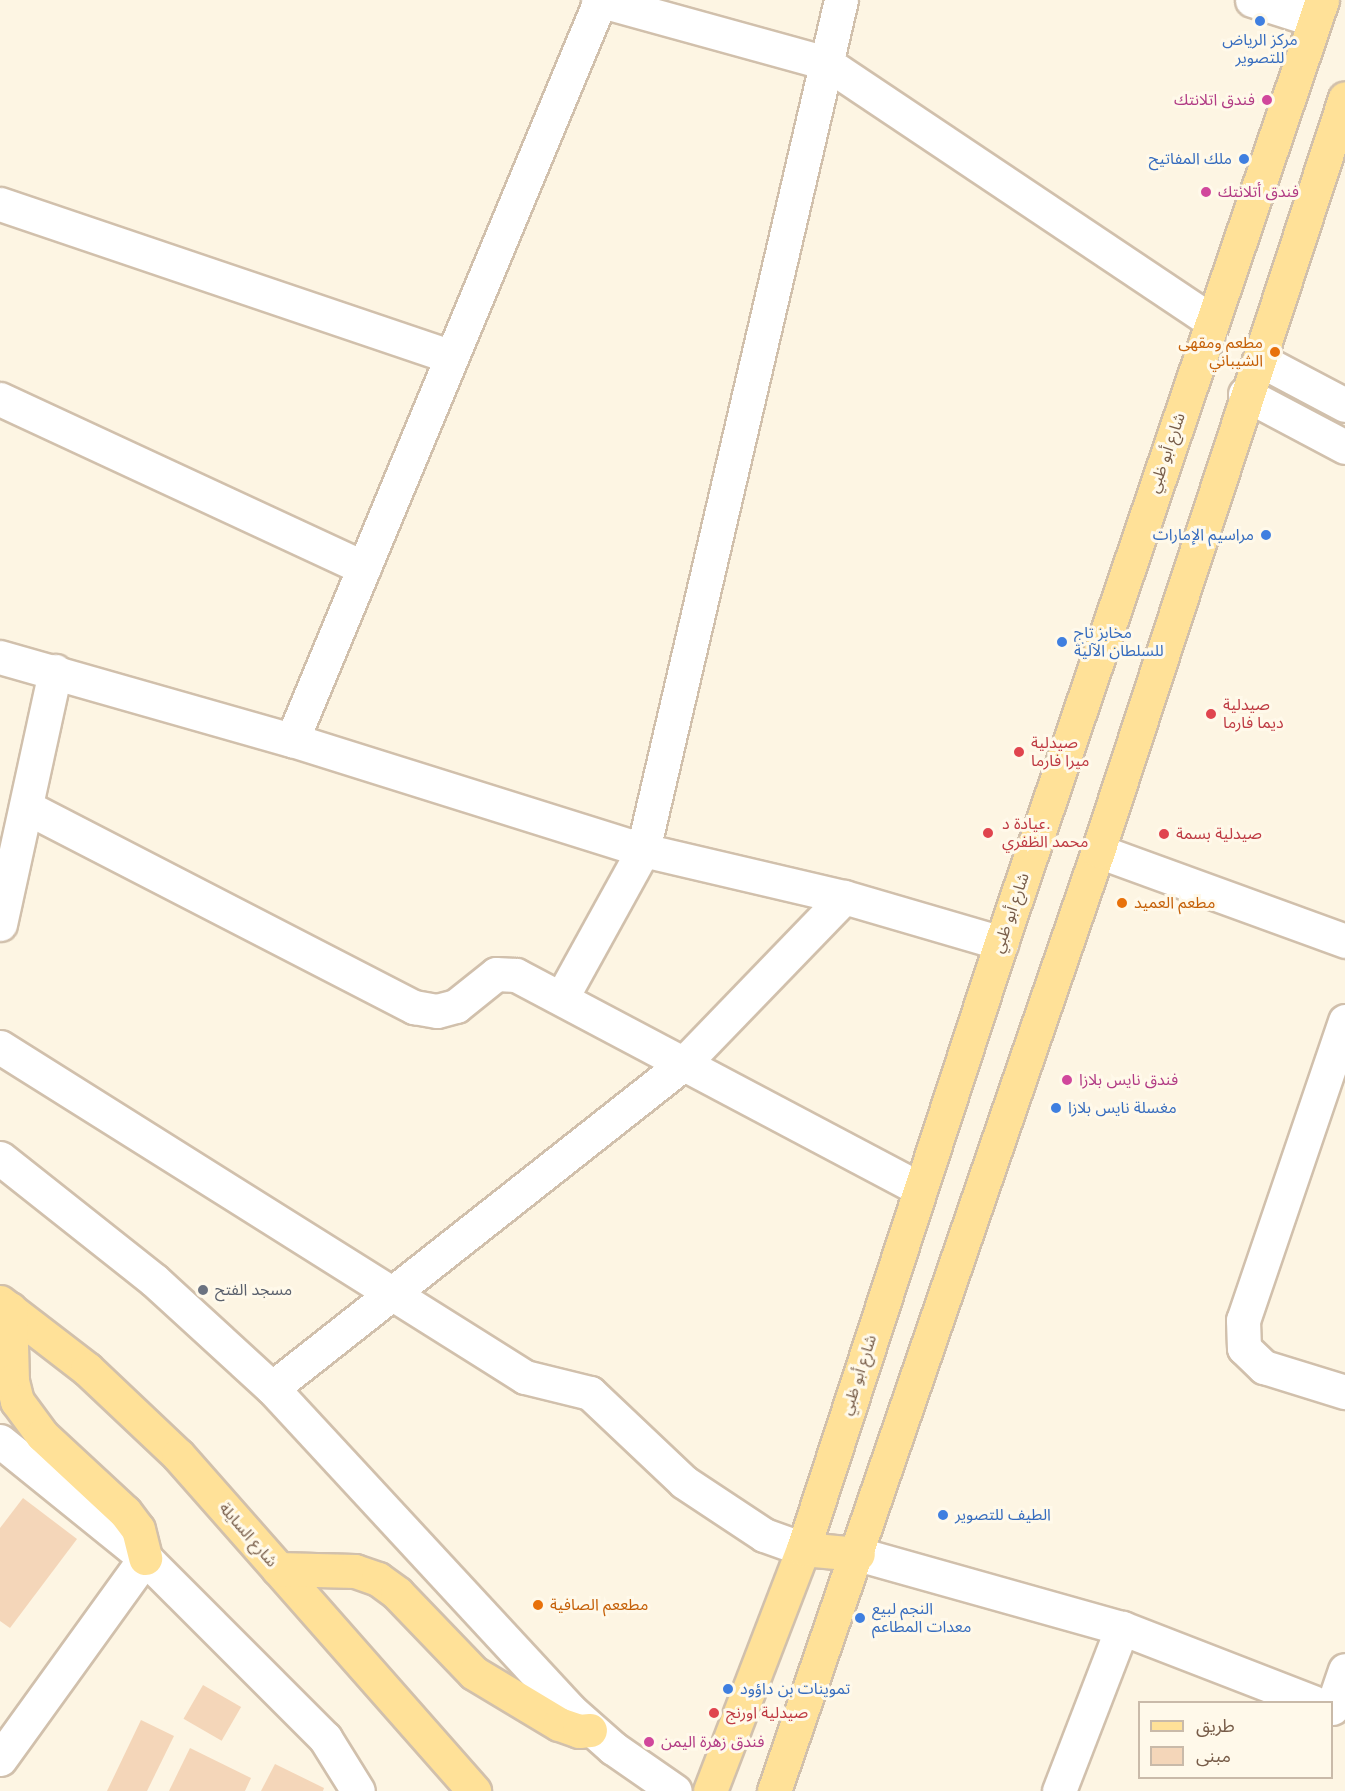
<!DOCTYPE html>
<html>
<head>
<meta charset="utf-8">
<style>
	body { margin:0 }
	#map { position:relative; width:1345px; height:1791px; overflow:hidden; background:#fdf5e3; font-family:"DM Sans","Noto Sans Arabic",sans-serif }
	div>[style] { position:absolute }
	.building>* { inset:0; background:#f4d6b9; transform-origin:0 0 }
	.roads { filter:drop-shadow(2px 0 #d1c0ac) drop-shadow(-2px 0 #d1c0ac) drop-shadow(0 2px #d1c0ac) drop-shadow(0 -2px #d1c0ac) }
	.minor>* { height:33px; margin:-16.5px; padding:0 16.5px; transform-origin:16.5px; border-radius:16.5px; background:#fff }
	.major>* { height:33px; margin:-16.5px; padding:0 16.5px; transform-origin:16.5px; border-radius:16.5px; background:#ffe198 }
	.dots>* { width:16px; height:16px; translate:-50% -50%; box-sizing:border-box; border:3px solid #fff9ea; border-radius:50% }
	span { translate:-50% -50%; white-space:nowrap; text-align:center; line-height:1.15; -webkit-text-stroke:6px #fff9ea; paint-order:stroke }
	.shop-label { font-size:16px; color:#366cbe }
	.right { translate:-100% -50%; text-align:right }
	.left { translate:0 -50%; text-align:left }
	.hotel-label { font-size:16px; color:#b23c85 }
	.food-label { font-size:16px; color:#c56008 }
	.street-label { font-size:16px; color:#775c48 }
	.health-label { font-size:16px; color:#be3a42 }
	.worship-label { font-size:16px; color:#5b616d }
	.legend { position:absolute; left:1138px; top:1701px; width:195px; height:78px; box-sizing:border-box; background:#fff9ea; border:2px solid #c9baa9; margin:0; padding:8px 10px; list-style:none; font-size:18px; color:#775c48 }
	.legend li { display:flex; align-items:center; gap:12px; height:30px }
	.legend b { width:30px; border:2px solid #c9baa9 }
</style>
</head>
<body>
<div id="map">
	<div class="building">
		<div style="clip-path:polygon(23px 1498px,77px 1539px,10px 1628px,0 1621px,0 1528px)"></div>
		<div style="left:203px;top:1685px;width:44px;height:39px;rotate:30deg"></div>
		<div style="clip-path:polygon(141px 1720px,174px 1736px,147px 1791px,107px 1791px)"></div>
		<div style="clip-path:polygon(190px 1748px,251px 1778px,245px 1791px,169px 1791px)"></div>
		<div style="clip-path:polygon(275px 1764px,324px 1788px,323px 1791px,261px 1791px)"></div>
	</div>
	<div class="roads">
		<div class="minor">
			<div style="left:598px;top:0;width:237px;rotate:15.4deg"></div>
			<div style="left:826px;top:63px;width:464px;rotate:33.8deg"></div>
			<div style="left:1252px;top:0;width:66px;rotate:17.6deg"></div>
			<div style="left:0;top:204px;width:476px;rotate:18.7deg"></div>
			<div style="left:1260px;top:360px;width:96px;rotate:27.9deg"></div>
			<div style="left:1245px;top:394px;width:113px;rotate:27.9deg"></div>
			<div style="left:0;top:399px;width:401px;rotate:24.9deg"></div>
			<div style="left:0;top:657px;width:304px;rotate:15.9deg"></div>
			<div style="left:292px;top:740px;width:368px;rotate:17.4deg"></div>
			<div style="left:643px;top:850px;width:206px;rotate:13.2deg"></div>
			<div style="left:844px;top:897px;width:164px;rotate:16.3deg"></div>
			<div style="left:292px;top:740px;width:801px;rotate:-67.37deg"></div>
			<div style="left:26px;top:807px;width:437px;rotate:27.3deg"></div>
			<div style="left:414px;top:1007px;width:23px;rotate:10deg"></div>
			<div style="left:437px;top:1011px;width:20px;rotate:-15deg"></div>
			<div style="left:456px;top:1006px;width:51px;rotate:-38.7deg"></div>
			<div style="left:496px;top:974px;width:20px;rotate:3deg"></div>
			<div style="left:516px;top:975px;width:456px;rotate:27.9deg"></div>
			<div style="left:1098px;top:851px;width:263px;rotate:20deg"></div>
			<div style="left:0;top:924px;width:259px;rotate:-77.7deg"></div>
			<div style="left:562px;top:997px;width:168px;rotate:-61.1deg"></div>
			<div style="left:643px;top:850px;width:873px;rotate:-76.89deg"></div>
			<div style="left:1345px;top:1021px;width:316px;rotate:108.8deg"></div>
			<div style="left:1243px;top:1320px;width:28px;rotate:88deg"></div>
			<div style="left:1244px;top:1348px;width:28px;rotate:44deg"></div>
			<div style="left:1264px;top:1367px;width:85px;rotate:17.2deg"></div>
			<div style="left:0;top:1047px;width:620px;rotate:32.15deg"></div>
			<div style="left:525px;top:1377px;width:67px;rotate:13.8deg"></div>
			<div style="left:590px;top:1393px;width:129px;rotate:43.4deg"></div>
			<div style="left:684px;top:1482px;width:96px;rotate:33.5deg"></div>
			<div style="left:764px;top:1535px;width:41px;rotate:19.7deg"></div>
			<div style="left:0;top:1158px;width:196px;rotate:38.4deg"></div>
			<div style="left:154px;top:1280px;width:160px;rotate:42.5deg"></div>
			<div style="left:272px;top:1388px;width:437px;rotate:47.2deg"></div>
			<div style="left:569px;top:1709px;width:59px;rotate:41.6deg"></div>
			<div style="left:613px;top:1748px;width:75px;rotate:34.7deg"></div>
			<div style="left:272px;top:1388px;width:523px;rotate:-38.25deg"></div>
			<div style="left:683px;top:1064px;width:232px;rotate:-46deg"></div>
			<div style="left:0;top:1441px;width:186px;rotate:38.9deg"></div>
			<div style="left:145px;top:1558px;width:255px;rotate:45deg"></div>
			<div style="left:325px;top:1738px;width:62px;rotate:58.1deg"></div>
			<div style="left:858px;top:1554px;width:274px;rotate:15.7deg"></div>
			<div style="left:1122px;top:1628px;width:205px;rotate:21.2deg"></div>
			<div style="left:1332px;top:1708px;width:40px;rotate:-71.1deg"></div>
			<div style="left:0;top:1759px;width:248px;rotate:-54.2deg"></div>
			<div style="left:1059px;top:1791px;width:175px;rotate:-68.9deg"></div>
		</div>
		<div class="major">
			<div style="left:0;top:1302px;width:110px;rotate:37.6deg"></div>
			<div style="left:87px;top:1369px;width:125px;rotate:43.4deg"></div>
			<div style="left:178px;top:1455px;width:448px;rotate:48.6deg"></div>
			<div style="left:10px;top:1309px;width:72px;rotate:88.4deg"></div>
			<div style="left:12px;top:1381px;width:21px;rotate:76deg"></div>
			<div style="left:17px;top:1401px;width:42px;rotate:53.7deg"></div>
			<div style="left:42px;top:1435px;width:113px;rotate:42.9deg"></div>
			<div style="left:125px;top:1512px;width:21px;rotate:53deg"></div>
			<div style="left:138px;top:1529px;width:30px;rotate:76deg"></div>
			<div style="left:803px;top:1549px;width:55px;rotate:5.2deg"></div>
			<div style="left:278px;top:1569px;width:77px;rotate:1.5deg"></div>
			<div style="left:355px;top:1571px;width:24px;rotate:19deg"></div>
			<div style="left:378px;top:1579px;width:24px;rotate:36deg"></div>
			<div style="left:397px;top:1593px;width:111px;rotate:46.1deg"></div>
			<div style="left:474px;top:1673px;width:99px;rotate:31deg"></div>
			<div style="left:559px;top:1724px;width:21px;rotate:19deg"></div>
			<div style="left:579px;top:1731px;width:11px;rotate:-5deg"></div>
			<div style="left:710px;top:1791px;width:259px;rotate:-69deg"></div>
			<div style="left:803px;top:1549px;width:638px;rotate:-71.91deg"></div>
			<div style="left:1001px;top:943px;width:996px;rotate:-71.2deg"></div>
			<div style="left:774px;top:1791px;width:994px;rotate:-70.98deg"></div>
			<div style="left:1098px;top:851px;width:792px;rotate:-71.84deg"></div>
		</div>
	</div>
	<div class="dots">
		<div style="left:1260px;top:21px;background:#3f7fe0"></div>
		<div style="left:1267px;top:100px;background:#d1479c"></div>
		<div style="left:1244px;top:159px;background:#3f7fe0"></div>
		<div style="left:1206px;top:192px;background:#d1479c"></div>
		<div style="left:1275px;top:352px;background:#e8710a"></div>
		<div style="left:1266px;top:535px;background:#3f7fe0"></div>
		<div style="left:1062px;top:642px;background:#3f7fe0"></div>
		<div style="left:1211px;top:714px;background:#e0444e"></div>
		<div style="left:1019px;top:752px;background:#e0444e"></div>
		<div style="left:988px;top:833px;background:#e0444e"></div>
		<div style="left:1164px;top:834px;background:#e0444e"></div>
		<div style="left:1122px;top:903px;background:#e8710a"></div>
		<div style="left:1067px;top:1080px;background:#d1479c"></div>
		<div style="left:1056px;top:1108px;background:#3f7fe0"></div>
		<div style="left:203px;top:1290px;background:#6b7280"></div>
		<div style="left:943px;top:1515px;background:#3f7fe0"></div>
		<div style="left:538px;top:1605px;background:#e8710a"></div>
		<div style="left:860px;top:1618px;background:#3f7fe0"></div>
		<div style="left:728px;top:1689px;background:#3f7fe0"></div>
		<div style="left:714px;top:1713px;background:#e0444e"></div>
		<div style="left:649px;top:1742px;background:#d1479c"></div>
	</div>
	<div class="shop-label">
		<span style="left:1260px;top:49px">مركز الرياض<br>للتصوير</span>
		<span class="right" style="left:1232px;top:159px">ملك المفاتيح</span>
		<span class="right" style="left:1254px;top:535px">مراسيم الإمارات</span>
		<span class="left" style="left:1074px;top:642px">مخابز تاج<br>للسلطان الآلية</span>
		<span class="left" style="left:1068px;top:1108px">مغسلة نايس بلازا</span>
		<span class="left" style="left:955px;top:1515px">الطيف للتصوير</span>
		<span class="left" style="left:872px;top:1618px">النجم لبيع<br>معدات المطاعم</span>
		<span class="left" style="left:740px;top:1689px">تموينات بن داؤود</span>
	</div>
	<div class="hotel-label">
		<span class="right" style="left:1255px;top:100px">فندق اتلانتك</span>
		<span class="left" style="left:1218px;top:192px">فندق أتلانتك</span>
		<span class="left" style="left:1079px;top:1080px">فندق نايس بلازا</span>
		<span class="left" style="left:661px;top:1742px">فندق زهرة اليمن</span>
	</div>
	<div class="food-label">
		<span class="right" style="left:1263px;top:352px">مطعم ومقهى<br>الشيباني</span>
		<span class="left" style="left:1134px;top:903px">مطعم العميد</span>
		<span class="left" style="left:550px;top:1605px">مطععم الصافية</span>
	</div>
	<div class="street-label">
		<span style="left:1167px;top:453px;rotate:-71deg">شارع أبو ظبي</span>
		<span style="left:1011px;top:913px;rotate:-71deg">شارع أبو ظبي</span>
		<span style="left:859px;top:1375px;rotate:-72deg">شارع أبو ظبي</span>
		<span style="left:248px;top:1535px;rotate:49deg">شارع السايلة</span>
	</div>
	<div class="health-label">
		<span class="left" style="left:1223px;top:714px">صيدلية<br>ديما فارما</span>
		<span class="left" style="left:1031px;top:752px">صيدلية<br>ميرا فارما</span>
		<span class="left" style="left:1002px;top:833px">عيادة د.<br>محمد الظفري</span>
		<span class="left" style="left:1176px;top:834px">صيدلية بسمة</span>
		<span class="left" style="left:726px;top:1713px">صيدلية اورنج</span>
	</div>
	<div class="worship-label">
		<span class="left" style="left:215px;top:1290px">مسجد الفتح</span>
	</div>
	<ul class="legend">
	<li><b style="height:8px;background:#ffe198"></b>طريق</li>
	<li><b style="height:16px;background:#f4d6b9"></b>مبنى</li>
	</ul>
</div>
</body>
</html>
